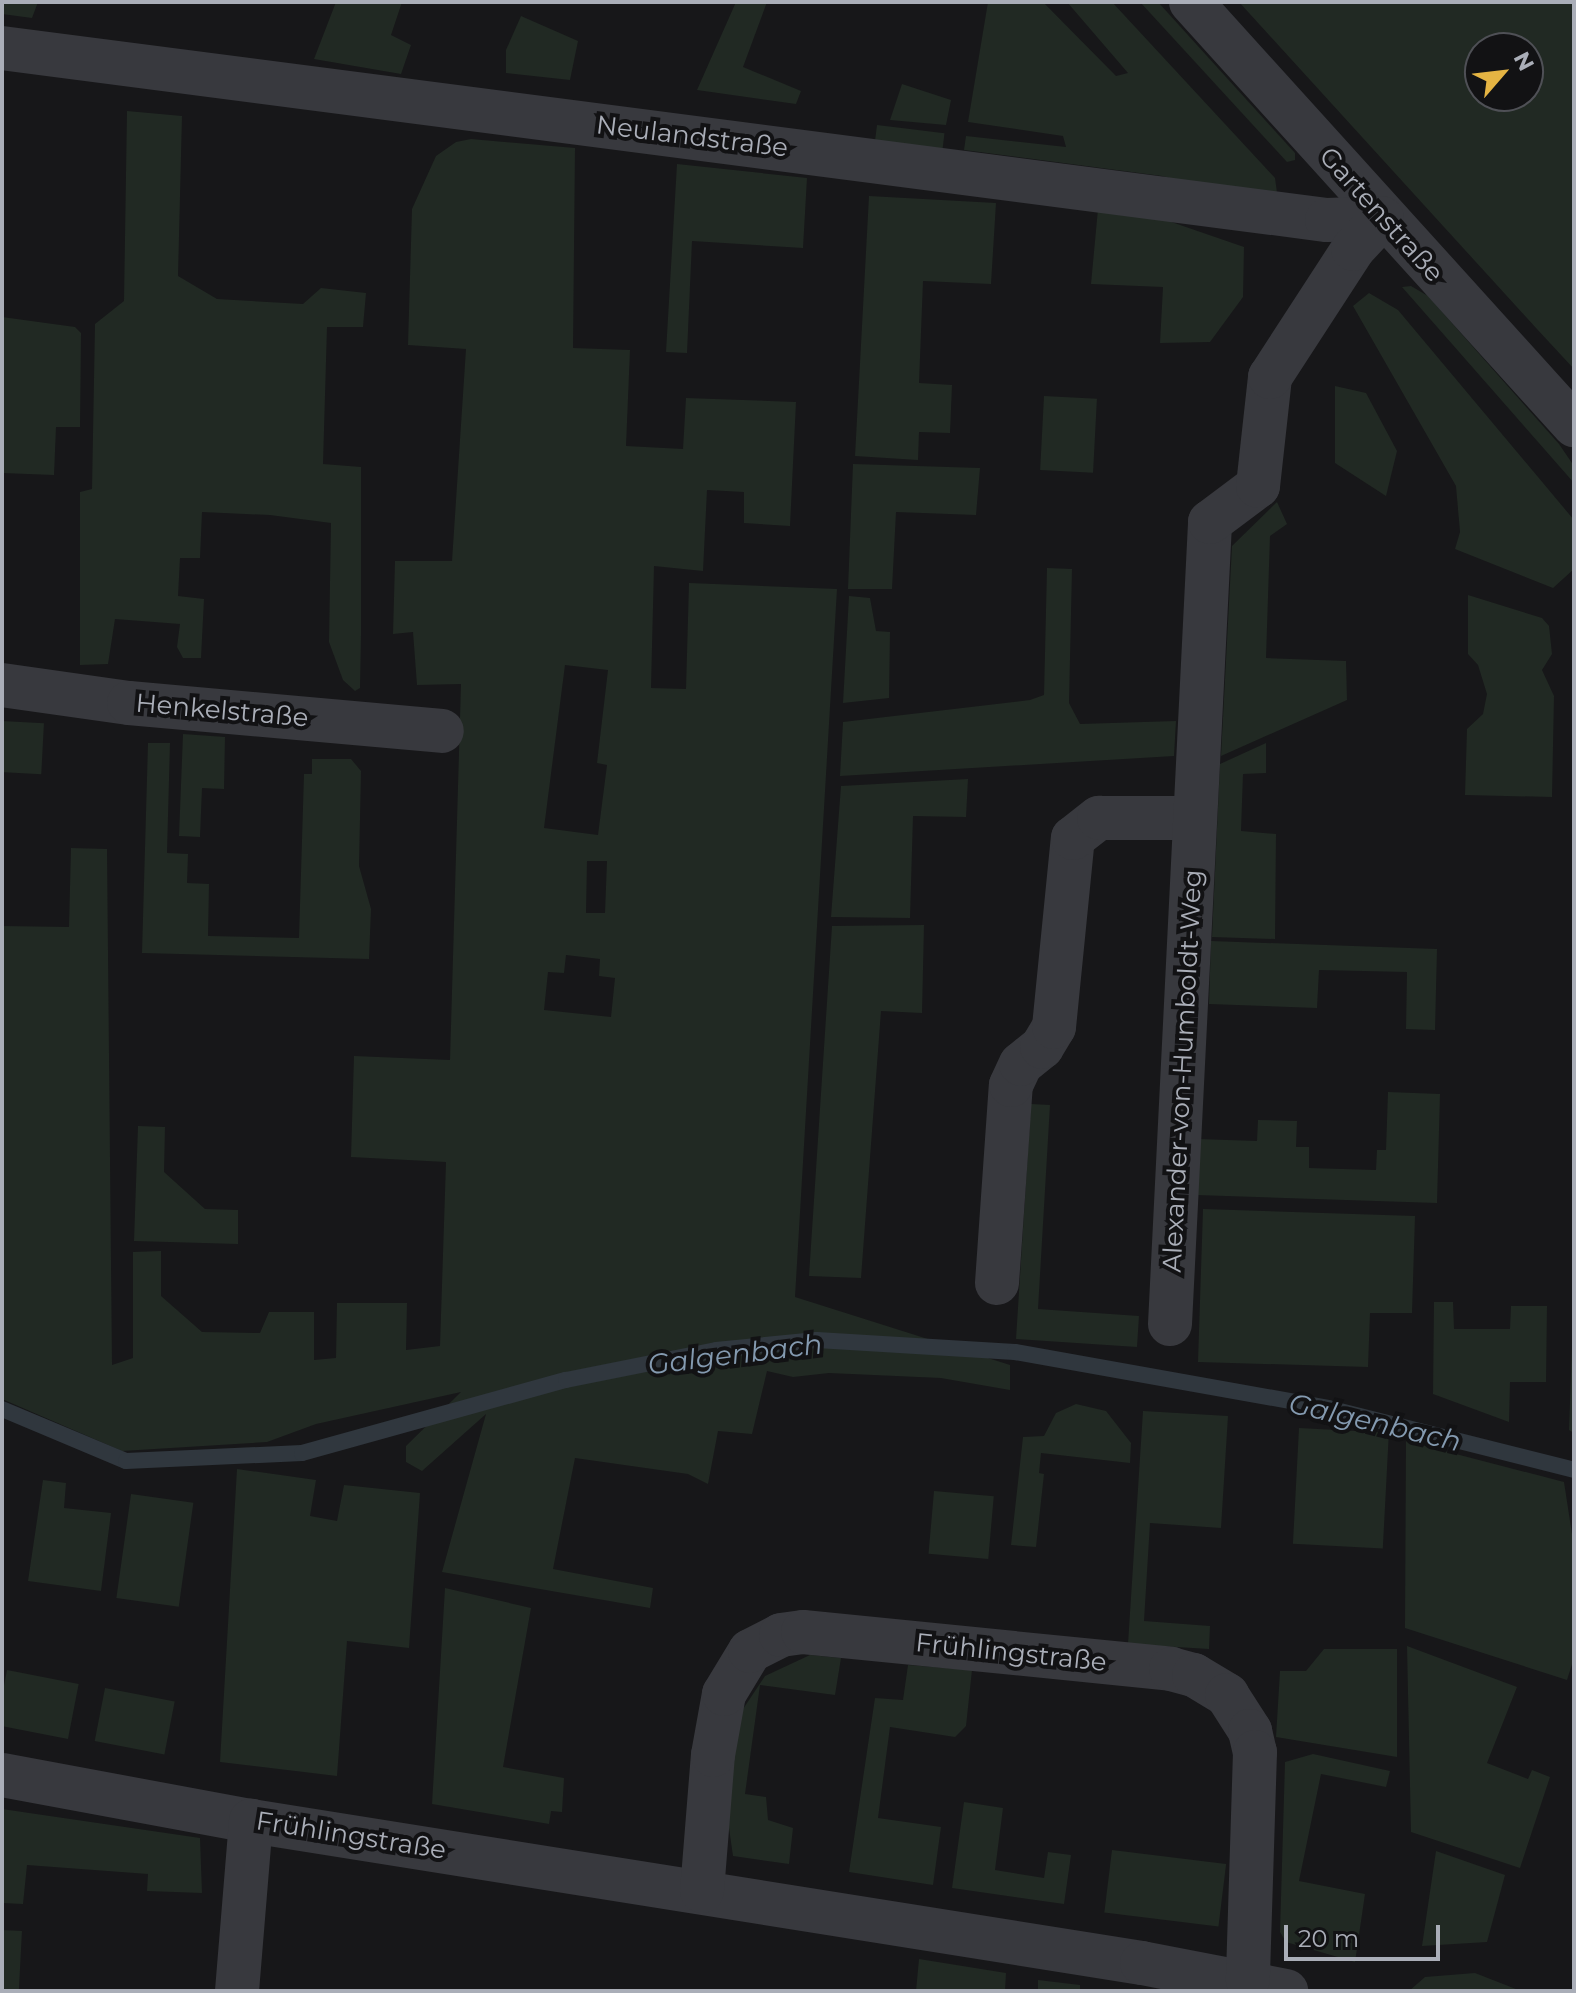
<!DOCTYPE html>
<html>
<head>
<meta charset="utf-8">
<style>
	body { margin:0 }
	#map { position:relative; width:1576px; height:1993px; overflow:hidden; background:#171719; font-family:Montserrat,sans-serif }
	div>[style] { position:absolute }
	.green>* { inset:0; background:#212923; transform-origin:0 0 }
	.stream>* { height:16px; margin:-8px; padding:0 8px; transform-origin:8px; border-radius:8px; background:#30373e }
	.street>* { height:44px; margin:-22px; padding:0 22px; transform-origin:22px; border-radius:22px; background:#38393e }
	span { translate:-50% -50%; white-space:nowrap; text-align:center; line-height:1.15; -webkit-text-stroke:8px #121214; paint-order:stroke }
	.street-label { font-size:26px; color:#aaaeb8 }
	.water-label { font-size:28px; color:#849ab0; font-style:italic }
	.frame { position:absolute; inset:0; border:4px solid #aaaeb8; pointer-events:none }
	.north { position:absolute; left:1464px; top:32px; width:80px; height:80px; box-sizing:border-box; background:#121214; border:2px solid #4f5056; border-radius:50%; rotate:62deg; font-size:22px; font-weight:700; line-height:32px; text-align:center; color:#aaaeb8 }
	.north::after { content:''; display:block; margin:auto; width:28px; height:36px; background:#e5b443; clip-path:polygon(50% 0,100% 100%,50% 72%,0 100%) }
	.scale { position:absolute; left:1284px; top:1925px; width:156px; height:36px; box-sizing:border-box; border:4px solid #aaaeb8; border-top:0; padding-left:10px; font-size:24px; line-height:28px; white-space:nowrap; color:#aaaeb8; -webkit-text-stroke:6px #121214; paint-order:stroke }
</style>
</head>
<body>
<div id="map">
	<div class="green">
		<div style="clip-path:polygon(2px 2px,38px 2px,32px 18px,2px 14px)"></div>
		<div style="clip-path:polygon(336px 2px,402px 2px,391px 35px,411px 45px,401px 74px,314px 59px)"></div>
		<div style="clip-path:polygon(736px 2px,767px 2px,743px 67px,801px 91px,796px 104px,697px 90px)"></div>
		<div style="clip-path:polygon(988px 2px,1043px 2px,1116px 76px,1128px 73px,1067px 2px,1112px 2px,1275px 178px,1278px 200px,1240px 197px,1162px 176px,964px 150px,966px 136px,1066px 147px,1063px 136px,968px 122px)"></div>
		<div style="clip-path:polygon(1140px 2px,1158px 2px,1295px 153px,1295px 160px,1287px 162px)"></div>
		<div style="clip-path:polygon(evenodd,1239px 2px,1574px 2px,1574px 369px,1536px 328px,1239px 2px,1480px 48px,1528px 48px,1528px 96px,1480px 96px,1480px 48px)"></div>
		<div style="clip-path:polygon(521px 16px,578px 41px,570px 80px,506px 73px,506px 50px)"></div>
		<div style="clip-path:polygon(902px 84px,951px 100px,946px 125px,890px 120px)"></div>
		<div style="clip-path:polygon(127px 111px,182px 116px,178px 276px,217px 299px,303px 304px,321px 288px,366px 293px,363px 327px,327px 327px,323px 464px,361px 467px,361px 635px,360px 688px,355px 691px,343px 680px,329px 642px,331px 523px,270px 515px,202px 512px,200px 558px,180px 558px,178px 596px,204px 599px,201px 658px,183px 658px,177px 647px,180px 624px,115px 619px,108px 664px,80px 665px,80px 492px,92px 489px,95px 324px,124px 301px)"></div>
		<div style="left:877px;top:125px;width:68px;height:17px;rotate:7deg"></div>
		<div style="clip-path:polygon(evenodd,471px 139px,575px 148px,573px 348px,630px 350px,626px 446px,683px 449px,686px 398px,796px 402px,790px 526px,744px 523px,744px 492px,707px 490px,703px 571px,654px 566px,651px 688px,686px 689px,689px 583px,837px 589px,795px 1297px,1010px 1365px,1010px 1390px,941px 1378px,829px 1373px,793px 1377px,767px 1371px,752px 1434px,718px 1431px,708px 1484px,688px 1474px,575px 1458px,553px 1569px,653px 1588px,650px 1608px,442px 1572px,486px 1414px,422px 1471px,406px 1462px,406px 1446px,461px 1392px,316px 1424px,267px 1442px,122px 1451px,2px 1399px,2px 926px,69px 927px,71px 848px,107px 849px,112px 1365px,133px 1358px,133px 1252px,161px 1251px,161px 1296px,202px 1332px,260px 1333px,269px 1312px,314px 1312px,314px 1360px,336px 1358px,337px 1303px,407px 1303px,406px 1350px,440px 1346px,446px 1162px,351px 1157px,354px 1056px,450px 1060px,461px 684px,417px 685px,413px 632px,393px 634px,395px 561px,452px 561px,466px 349px,408px 345px,412px 209px,436px 156px,456px 142px,471px 139px,565px 665px,608px 670px,597px 763px,607px 765px,598px 835px,544px 828px,565px 665px,471px 139px,587px 861px,607px 861px,605px 913px,586px 913px,587px 861px,471px 139px,566px 955px,600px 959px,599px 976px,615px 978px,611px 1017px,544px 1010px,548px 972px,564px 973px,566px 955px)"></div>
		<div style="clip-path:polygon(677px 164px,807px 178px,803px 248px,692px 241px,687px 353px,666px 352px)"></div>
		<div style="clip-path:polygon(869px 196px,996px 203px,991px 284px,923px 281px,919px 383px,952px 385px,950px 433px,919px 432px,918px 460px,855px 456px)"></div>
		<div style="clip-path:polygon(1098px 209px,1154px 216px,1244px 247px,1243px 297px,1210px 342px,1160px 343px,1163px 287px,1091px 284px)"></div>
		<div style="clip-path:polygon(1411px 286px,1428px 296px,1559px 444px,1574px 466px,1574px 483px,1402px 287px)"></div>
		<div style="clip-path:polygon(1369px 293px,1398px 310px,1574px 520px,1574px 569px,1553px 588px,1455px 549px,1460px 532px,1456px 486px,1353px 306px)"></div>
		<div style="clip-path:polygon(2px 317px,75px 327px,81px 333px,80px 427px,56px 427px,54px 475px,2px 473px)"></div>
		<div style="clip-path:polygon(1335px 386px,1366px 393px,1397px 451px,1386px 496px,1335px 463px)"></div>
		<div style="left:1044px;top:396px;width:53px;height:74px;rotate:3deg"></div>
		<div style="clip-path:polygon(853px 464px,980px 468px,976px 515px,896px 512px,892px 589px,848px 589px)"></div>
		<div style="clip-path:polygon(1277px 502px,1287px 524px,1270px 536px,1266px 658px,1346px 661px,1347px 700px,1221px 756px,1232px 546px)"></div>
		<div style="clip-path:polygon(1047px 568px,1072px 569px,1069px 703px,1080px 724px,1176px 721px,1174px 756px,840px 776px,843px 722px,1030px 700px,1044px 695px)"></div>
		<div style="clip-path:polygon(1468px 595px,1542px 618px,1549px 626px,1552px 654px,1542px 670px,1554px 696px,1552px 797px,1465px 795px,1467px 729px,1483px 714px,1487px 694px,1478px 665px,1468px 654px)"></div>
		<div style="clip-path:polygon(849px 596px,870px 598px,876px 631px,890px 632px,889px 698px,843px 703px)"></div>
		<div style="left:2px;top:721px;width:42px;height:51px;rotate:3deg"></div>
		<div style="clip-path:polygon(183px 734px,225px 737px,224px 789px,202px 788px,200px 837px,179px 836px)"></div>
		<div style="clip-path:polygon(148px 743px,170px 743px,167px 853px,188px 854px,187px 883px,209px 884px,208px 936px,299px 938px,304px 774px,312px 774px,312px 759px,351px 759px,361px 771px,359px 866px,371px 909px,369px 959px,142px 953px)"></div>
		<div style="clip-path:polygon(1266px 743px,1266px 773px,1243px 774px,1241px 831px,1276px 834px,1275px 939px,1212px 937px,1220px 764px)"></div>
		<div style="clip-path:polygon(968px 779px,966px 817px,913px 816px,910px 918px,831px 917px,841px 786px)"></div>
		<div style="clip-path:polygon(924px 925px,922px 1013px,881px 1011px,861px 1278px,809px 1276px,832px 926px)"></div>
		<div style="clip-path:polygon(1211px 941px,1437px 949px,1435px 1030px,1406px 1029px,1407px 972px,1319px 970px,1317px 1008px,1209px 1004px)"></div>
		<div style="clip-path:polygon(1388px 1092px,1440px 1094px,1437px 1203px,1196px 1195px,1198px 1139px,1257px 1141px,1258px 1120px,1297px 1121px,1296px 1147px,1309px 1147px,1309px 1168px,1376px 1170px,1377px 1150px,1386px 1150px)"></div>
		<div style="clip-path:polygon(1031px 1104px,1050px 1105px,1038px 1309px,1139px 1316px,1137px 1347px,1016px 1339px)"></div>
		<div style="clip-path:polygon(138px 1126px,165px 1127px,164px 1172px,205px 1209px,238px 1210px,238px 1244px,134px 1241px)"></div>
		<div style="clip-path:polygon(1203px 1209px,1415px 1216px,1412px 1313px,1370px 1313px,1368px 1367px,1198px 1362px)"></div>
		<div style="clip-path:polygon(1574px 1289px,1574px 1433px,1569px 1430px)"></div>
		<div style="clip-path:polygon(1434px 1302px,1453px 1302px,1454px 1329px,1510px 1329px,1511px 1306px,1547px 1306px,1546px 1382px,1510px 1382px,1509px 1422px,1433px 1394px)"></div>
		<div style="clip-path:polygon(1076px 1404px,1106px 1411px,1131px 1443px,1130px 1463px,1041px 1453px,1039px 1473px,1044px 1474px,1036px 1547px,1011px 1545px,1023px 1437px,1044px 1436px,1056px 1413px)"></div>
		<div style="clip-path:polygon(1143px 1411px,1228px 1416px,1221px 1528px,1150px 1523px,1144px 1621px,1210px 1626px,1209px 1649px,1128px 1644px)"></div>
		<div style="left:1299px;top:1428px;width:90px;height:116px;rotate:3deg"></div>
		<div style="clip-path:polygon(1406px 1441px,1564px 1482px,1574px 1547px,1574px 1658px,1567px 1680px,1405px 1628px)"></div>
		<div style="clip-path:polygon(237px 1469px,316px 1480px,310px 1516px,337px 1521px,344px 1485px,420px 1493px,409px 1648px,347px 1641px,337px 1776px,220px 1762px)"></div>
		<div style="clip-path:polygon(43px 1480px,66px 1483px,64px 1508px,111px 1513px,101px 1591px,28px 1581px)"></div>
		<div style="left:934px;top:1491px;width:60px;height:63px;rotate:5deg"></div>
		<div style="left:131px;top:1494px;width:63px;height:105px;rotate:8deg"></div>
		<div style="clip-path:polygon(445px 1588px,531px 1608px,503px 1767px,564px 1778px,562px 1812px,551px 1811px,549px 1824px,432px 1804px)"></div>
		<div style="clip-path:polygon(1407px 1646px,1517px 1687px,1487px 1763px,1528px 1779px,1532px 1770px,1550px 1777px,1520px 1868px,1411px 1832px)"></div>
		<div style="clip-path:polygon(1324px 1649px,1397px 1649px,1397px 1757px,1276px 1737px,1280px 1671px,1306px 1671px)"></div>
		<div style="clip-path:polygon(810px 1655px,841px 1658px,835px 1695px,760px 1685px,745px 1794px,766px 1797px,768px 1820px,793px 1828px,789px 1864px,733px 1856px,725px 1800px,741px 1712px,765px 1676px)"></div>
		<div style="clip-path:polygon(908px 1665px,972px 1670px,966px 1726px,955px 1737px,890px 1727px,878px 1818px,941px 1827px,933px 1885px,849px 1872px,875px 1698px,903px 1700px)"></div>
		<div style="left:7px;top:1670px;width:73px;height:56px;rotate:11deg"></div>
		<div style="left:105px;top:1688px;width:71px;height:54px;rotate:11deg"></div>
		<div style="clip-path:polygon(1313px 1754px,1390px 1771px,1386px 1787px,1321px 1774px,1299px 1881px,1365px 1894px,1355px 1962px,1286px 1942px,1280px 1932px,1285px 1762px)"></div>
		<div style="clip-path:polygon(964px 1802px,1003px 1808px,995px 1870px,1044px 1878px,1048px 1852px,1071px 1855px,1064px 1904px,952px 1888px)"></div>
		<div style="clip-path:polygon(2px 1809px,200px 1838px,202px 1893px,147px 1891px,148px 1874px,27px 1865px,23px 1904px,2px 1903px)"></div>
		<div style="left:1112px;top:1850px;width:115px;height:63px;rotate:7deg"></div>
		<div style="clip-path:polygon(1436px 1851px,1505px 1875px,1487px 1942px,1422px 1946px)"></div>
		<div style="left:2px;top:1930px;width:20px;height:61px;rotate:3deg"></div>
		<div style="clip-path:polygon(919px 1959px,1006px 1973px,1005px 1991px,916px 1991px)"></div>
		<div style="clip-path:polygon(1475px 1973px,1521px 1991px,1409px 1991px,1425px 1977px)"></div>
		<div style="clip-path:polygon(1038px 1980px,1080px 1985px,1080px 1991px,1038px 1991px)"></div>
	</div>
	<div class="stream">
		<div style="left:2px;top:1409px;width:134px;rotate:22.8deg"></div>
		<div style="left:126px;top:1461px;width:176px;rotate:-2.6deg"></div>
		<div style="left:302px;top:1453px;width:274px;rotate:-15.5deg"></div>
		<div style="left:566px;top:1380px;width:153px;rotate:-11.3deg"></div>
		<div style="left:716px;top:1350px;width:101px;rotate:-5.7deg"></div>
		<div style="left:817px;top:1340px;width:198px;rotate:3.5deg"></div>
		<div style="left:1015px;top:1352px;width:318px;rotate:10.1deg"></div>
		<div style="left:1328px;top:1408px;width:254px;rotate:14.1deg"></div>
	</div>
	<div class="street">
		<div style="left:1191px;top:2px;width:571px;rotate:47.84deg"></div>
		<div style="left:2px;top:48px;width:1336px;rotate:7.4deg"></div>
		<div style="left:1327px;top:220px;width:55px;rotate:-2.1deg"></div>
		<div style="left:2px;top:685px;width:128px;rotate:8.1deg"></div>
		<div style="left:129px;top:703px;width:314px;rotate:5.1deg"></div>
		<div style="left:997px;top:1283px;width:198px;rotate:-86deg"></div>
		<div style="left:1011px;top:1085px;width:23px;rotate:-65deg"></div>
		<div style="left:1021px;top:1064px;width:27px;rotate:-39deg"></div>
		<div style="left:1042px;top:1047px;width:23px;rotate:-59deg"></div>
		<div style="left:1054px;top:1027px;width:190px;rotate:-84.3deg"></div>
		<div style="left:1073px;top:838px;width:33px;rotate:-38deg"></div>
		<div style="left:1099px;top:818px;width:96px"></div>
		<div style="left:1170px;top:1324px;width:803px;rotate:-87.14deg"></div>
		<div style="left:1210px;top:522px;width:60px;rotate:-36.9deg"></div>
		<div style="left:1258px;top:486px;width:110px;rotate:-83.7deg"></div>
		<div style="left:1270px;top:377px;width:153px;rotate:-57deg"></div>
		<div style="left:1353px;top:249px;width:42px;rotate:-46.9deg"></div>
		<div style="left:2px;top:1775px;width:253px;rotate:10.5deg"></div>
		<div style="left:251px;top:1821px;width:902px;rotate:9.06deg"></div>
		<div style="left:1142px;top:1963px;width:147px;rotate:11deg"></div>
		<div style="left:702px;top:1891px;width:136px;rotate:-85.4deg"></div>
		<div style="left:713px;top:1755px;width:62px;rotate:-79.8deg"></div>
		<div style="left:724px;top:1694px;width:50px;rotate:-58.8deg"></div>
		<div style="left:750px;top:1651px;width:35px;rotate:-27deg"></div>
		<div style="left:781px;top:1635px;width:22px;rotate:-8deg"></div>
		<div style="left:803px;top:1632px;width:370px;rotate:5.7deg"></div>
		<div style="left:1171px;top:1669px;width:24px;rotate:15deg"></div>
		<div style="left:1194px;top:1675px;width:39px;rotate:31deg"></div>
		<div style="left:1227px;top:1695px;width:43px;rotate:57.4deg"></div>
		<div style="left:1250px;top:1731px;width:22px;rotate:77deg"></div>
		<div style="left:1255px;top:1752px;width:228px;rotate:91.8deg"></div>
		<div style="left:237px;top:1991px;width:171px;rotate:-85.3deg"></div>
	</div>
	<div class="street-label">
		<span style="left:692px;top:137px;rotate:7deg">Neulandstraße</span>
		<span style="left:1381px;top:215px;rotate:48deg">Gartenstraße</span>
		<span style="left:222px;top:711px;rotate:5deg">Henkelstraße</span>
		<span style="left:1183px;top:1071px;rotate:-87deg">Alexander-von-Humboldt-Weg</span>
		<span style="left:1011px;top:1653px;rotate:6deg">Frühlingstraße</span>
		<span style="left:351px;top:1836px;rotate:9deg">Frühlingstraße</span>
	</div>
	<div class="water-label">
		<span style="left:735px;top:1354px;rotate:-7deg">Galgenbach</span>
		<span style="left:1375px;top:1422px;rotate:13deg">Galgenbach</span>
	</div>
	<div class="frame"></div>
	<div class="north">N</div>
	<div class="scale">20 m</div>
</div>
</body>
</html>
